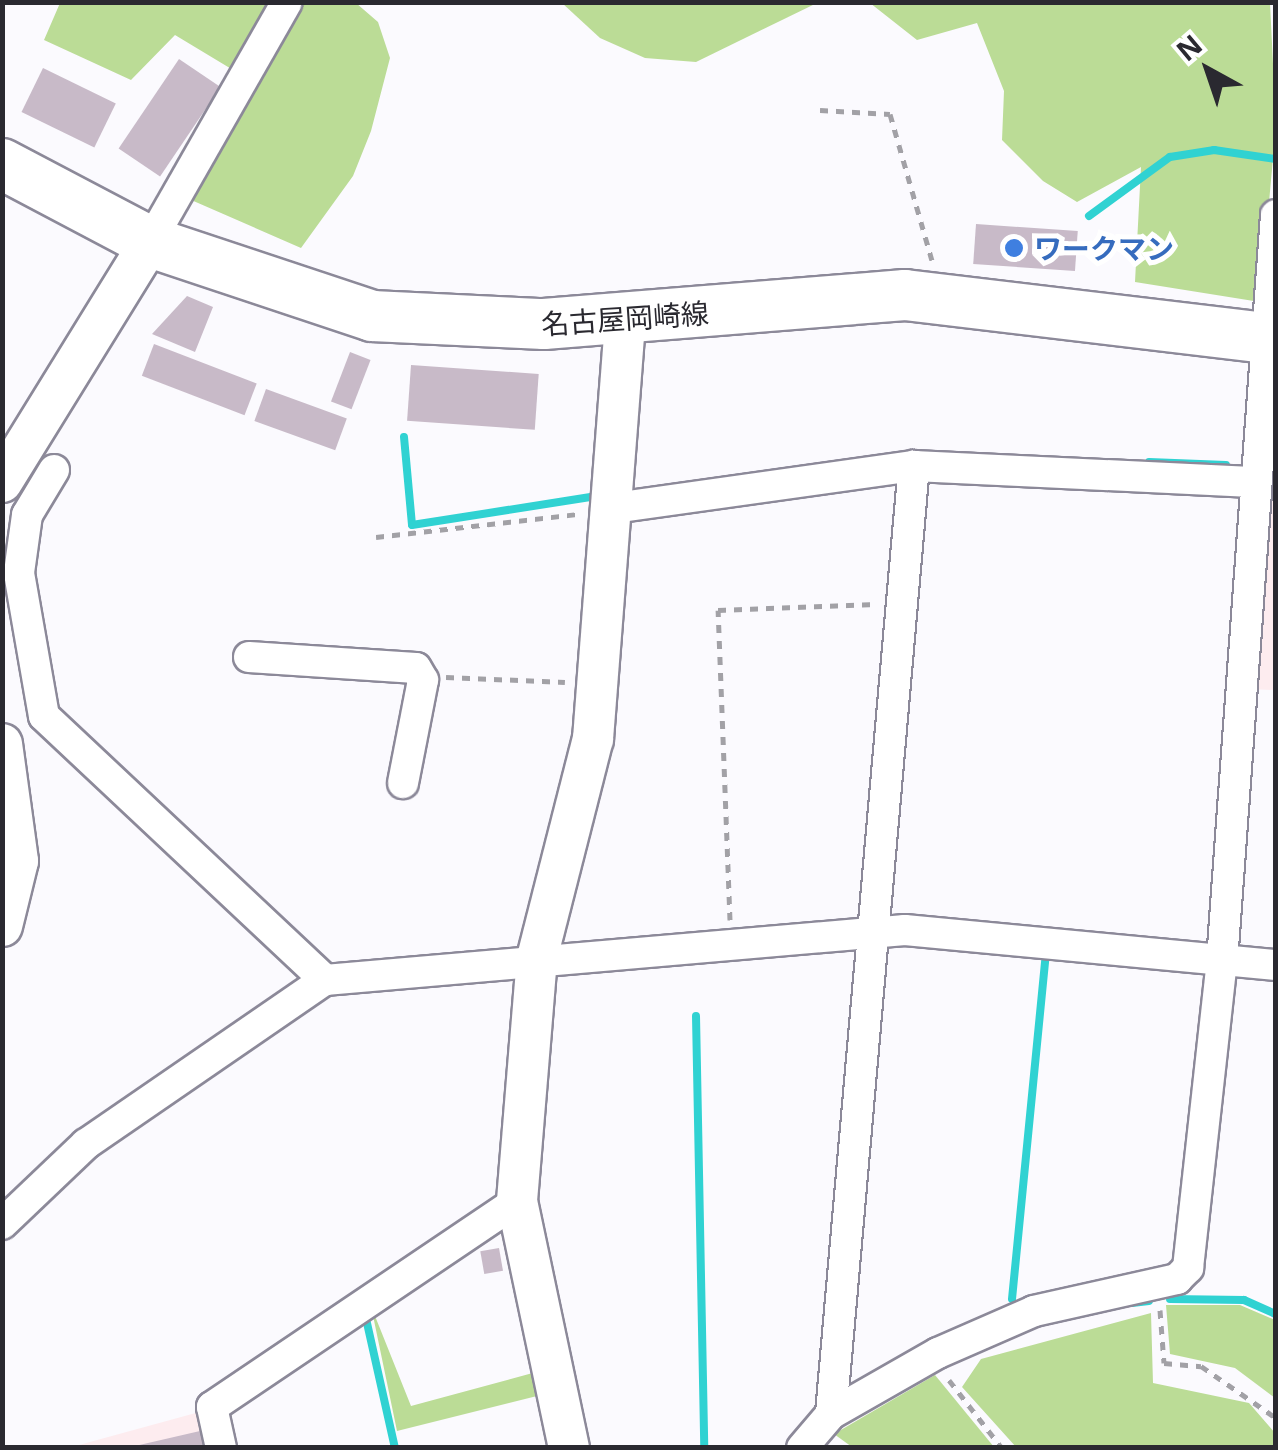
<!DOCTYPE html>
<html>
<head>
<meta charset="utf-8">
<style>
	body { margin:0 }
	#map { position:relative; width:1278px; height:1450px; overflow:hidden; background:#fbfafe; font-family:"Noto Sans","Noto Sans JP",sans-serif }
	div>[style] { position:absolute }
	.industrial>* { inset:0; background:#fdecef }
	.green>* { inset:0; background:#bbdc96 }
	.stream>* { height:8px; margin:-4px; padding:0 4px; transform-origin:4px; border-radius:4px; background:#30d2d2 }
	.building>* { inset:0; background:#c8bac8; transform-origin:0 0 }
	.path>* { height:5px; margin-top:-2.5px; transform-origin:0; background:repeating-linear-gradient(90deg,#a2a1a6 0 8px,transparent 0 16px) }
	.roads { filter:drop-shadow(2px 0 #8c8999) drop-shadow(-2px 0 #8c8999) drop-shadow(0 2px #8c8999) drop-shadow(0 -2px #8c8999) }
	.minor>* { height:30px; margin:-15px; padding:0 15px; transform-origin:15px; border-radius:15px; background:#fff }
	.tertiary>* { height:40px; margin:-20px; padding:0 20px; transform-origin:20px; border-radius:20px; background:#fff }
	.primary>* { height:50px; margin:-25px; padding:0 25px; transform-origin:25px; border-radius:25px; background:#fff }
	.dots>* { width:28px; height:28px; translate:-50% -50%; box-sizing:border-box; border:5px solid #fff; border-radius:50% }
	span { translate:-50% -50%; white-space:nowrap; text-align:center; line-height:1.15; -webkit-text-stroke:10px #fff; paint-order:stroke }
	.shop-label { font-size:28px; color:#366cbe; font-weight:700 }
	.left { translate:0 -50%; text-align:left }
	.street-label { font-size:28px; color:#2a2930 }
	.frame { position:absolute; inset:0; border:5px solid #2a2930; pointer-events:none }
	.north { position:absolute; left:1158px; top:20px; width:100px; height:100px; -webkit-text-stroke:8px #fff; paint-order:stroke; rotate:320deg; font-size:28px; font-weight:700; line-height:40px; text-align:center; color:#2a2930 }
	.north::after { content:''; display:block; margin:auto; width:35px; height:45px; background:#2a2930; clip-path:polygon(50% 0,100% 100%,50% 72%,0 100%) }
</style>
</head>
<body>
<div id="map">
	<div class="industrial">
		<div style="clip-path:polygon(1276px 368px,1275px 690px,1247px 689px)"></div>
		<div style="clip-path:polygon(203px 1411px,212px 1448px,68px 1448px)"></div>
	</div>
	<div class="green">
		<div style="clip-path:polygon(60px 3px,356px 3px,378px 22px,390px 58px,371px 131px,353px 176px,301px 248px,182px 196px,243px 76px,175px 35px,131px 80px,44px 40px)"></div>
		<div style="clip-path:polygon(562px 3px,817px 3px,696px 62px,645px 58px,600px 38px)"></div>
		<div style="clip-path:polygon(870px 3px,1270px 3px,1276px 125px,1260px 302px,1135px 282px,1141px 167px,1077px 202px,1043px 181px,1002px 140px,1004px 91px,977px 23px,917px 40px)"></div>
		<div style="clip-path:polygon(1166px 1305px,1240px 1305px,1275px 1320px,1275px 1398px,1235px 1368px,1170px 1354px)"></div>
		<div style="clip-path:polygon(371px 1306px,411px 1406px,540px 1371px,545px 1394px,397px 1431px)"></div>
		<div style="clip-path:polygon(1151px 1313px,1153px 1383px,1249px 1403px,1275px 1433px,1275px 1447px,1016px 1447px,962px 1387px,981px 1359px)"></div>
		<div style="clip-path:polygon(935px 1375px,994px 1447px,852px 1447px,834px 1434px)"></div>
	</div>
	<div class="stream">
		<div style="left:1089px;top:216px;width:100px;rotate:-36.1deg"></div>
		<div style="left:1170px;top:157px;width:45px;rotate:-9deg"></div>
		<div style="left:1214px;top:150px;width:63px;rotate:8.3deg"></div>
		<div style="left:404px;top:437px;width:88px;rotate:84.8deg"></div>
		<div style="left:412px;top:525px;width:187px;rotate:-8.9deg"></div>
		<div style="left:1149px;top:462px;width:77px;rotate:2.2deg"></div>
		<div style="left:1274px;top:470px;width:2px;rotate:27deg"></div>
		<div style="left:696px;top:1016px;width:432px;rotate:88.9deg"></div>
		<div style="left:1012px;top:1299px;width:340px;rotate:-84.4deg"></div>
		<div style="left:1170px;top:1299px;width:74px;rotate:0.8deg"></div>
		<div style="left:1244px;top:1300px;width:35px;rotate:24deg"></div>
		<div style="left:1132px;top:1303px;width:17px;rotate:-7deg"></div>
		<div style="left:367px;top:1323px;width:128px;rotate:77.4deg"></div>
	</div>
	<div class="building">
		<div style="left:179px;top:59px;width:50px;height:108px;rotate:34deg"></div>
		<div style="left:43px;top:68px;width:81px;height:49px;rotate:26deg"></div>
		<div style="left:976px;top:224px;width:102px;height:40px;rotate:4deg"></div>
		<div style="clip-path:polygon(187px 296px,213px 307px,195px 352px,152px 334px)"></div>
		<div style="left:154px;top:344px;width:110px;height:34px;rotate:21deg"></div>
		<div style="left:350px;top:352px;width:22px;height:53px;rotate:21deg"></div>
		<div style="left:411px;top:365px;width:128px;height:56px;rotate:4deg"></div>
		<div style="left:266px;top:389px;width:86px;height:34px;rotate:20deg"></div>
		<div style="left:499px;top:1248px;width:23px;height:19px;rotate:80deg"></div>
		<div style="clip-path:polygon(200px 1431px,204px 1448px,135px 1448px,135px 1446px)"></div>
	</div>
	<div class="path">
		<div style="left:820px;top:110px;width:70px;rotate:3.3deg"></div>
		<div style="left:890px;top:114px;width:152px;rotate:74deg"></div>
		<div style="left:376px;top:537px;width:202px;rotate:-6.5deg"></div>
		<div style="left:446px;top:677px;width:119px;rotate:2.4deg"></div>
		<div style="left:730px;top:920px;width:310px;rotate:-92.2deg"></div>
		<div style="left:718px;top:610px;width:158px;rotate:-2.2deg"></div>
		<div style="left:1160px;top:1310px;width:53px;rotate:85.7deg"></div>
		<div style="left:1164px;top:1363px;width:37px;rotate:5deg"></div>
		<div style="left:1201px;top:1366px;width:91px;rotate:34.7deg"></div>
		<div style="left:949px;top:1380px;width:86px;rotate:52.1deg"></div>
	</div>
	<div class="roads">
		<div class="minor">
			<div style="left:150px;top:242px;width:276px;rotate:-60.3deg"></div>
			<div style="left:54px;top:470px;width:52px;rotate:121deg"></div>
			<div style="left:27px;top:515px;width:59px;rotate:97.9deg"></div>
			<div style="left:19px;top:573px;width:145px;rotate:80.1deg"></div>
			<div style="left:44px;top:716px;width:386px;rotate:43.2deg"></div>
			<div style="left:614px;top:508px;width:303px;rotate:-8deg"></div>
			<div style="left:914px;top:466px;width:338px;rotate:2.7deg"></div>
			<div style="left:249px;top:657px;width:167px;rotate:3.8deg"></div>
			<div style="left:416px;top:668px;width:14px;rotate:60deg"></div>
			<div style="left:423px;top:680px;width:105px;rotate:101deg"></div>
			<div style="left:2px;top:1224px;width:116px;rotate:-43.6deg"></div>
			<div style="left:86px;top:1144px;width:290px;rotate:-34.5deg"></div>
			<div style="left:325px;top:980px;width:582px;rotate:-4.93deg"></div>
			<div style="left:905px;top:930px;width:373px;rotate:5.4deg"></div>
			<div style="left:831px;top:1414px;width:952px;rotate:-85deg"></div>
			<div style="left:221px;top:1448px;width:42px;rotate:-102.4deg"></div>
			<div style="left:212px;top:1407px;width:368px;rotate:-34deg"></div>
			<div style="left:802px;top:1448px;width:45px;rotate:-49.5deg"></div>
			<div style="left:831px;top:1414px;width:123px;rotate:-29.7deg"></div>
			<div style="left:938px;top:1353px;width:105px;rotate:-23.6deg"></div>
			<div style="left:1034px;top:1311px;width:147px;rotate:-12.6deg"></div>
			<div style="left:1177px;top:1279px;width:16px;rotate:-45deg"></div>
			<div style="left:1188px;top:1268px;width:309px;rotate:-83.7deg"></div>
			<div style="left:1222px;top:961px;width:748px;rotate:-85.86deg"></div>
		</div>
		<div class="tertiary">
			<div style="left:2px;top:482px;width:282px;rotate:-58.3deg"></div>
			<div style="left:2px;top:744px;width:118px;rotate:82.2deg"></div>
			<div style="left:18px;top:861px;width:67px;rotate:103.8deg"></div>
			<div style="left:569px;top:1448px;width:252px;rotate:-101.9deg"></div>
			<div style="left:517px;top:1201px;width:244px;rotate:-85.3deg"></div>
			<div style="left:537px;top:958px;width:226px;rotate:-75.7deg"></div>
			<div style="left:593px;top:739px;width:420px;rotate:-85.6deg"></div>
		</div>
		<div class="primary">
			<div style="left:2px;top:164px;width:167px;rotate:27.8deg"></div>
			<div style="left:150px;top:242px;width:234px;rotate:18.4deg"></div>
			<div style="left:372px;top:316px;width:172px;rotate:2.7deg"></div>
			<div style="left:544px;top:324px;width:362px;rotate:-4.6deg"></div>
			<div style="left:905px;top:295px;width:374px;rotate:6.8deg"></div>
		</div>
	</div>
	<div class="dots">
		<div style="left:1014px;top:248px;background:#3f7fe0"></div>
	</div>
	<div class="shop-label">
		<span class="left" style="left:1034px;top:248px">ワークマン</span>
	</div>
	<div class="street-label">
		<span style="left:625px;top:318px;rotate:-4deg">名古屋岡崎線</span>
	</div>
	<div class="frame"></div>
	<div class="north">N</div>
</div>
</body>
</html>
